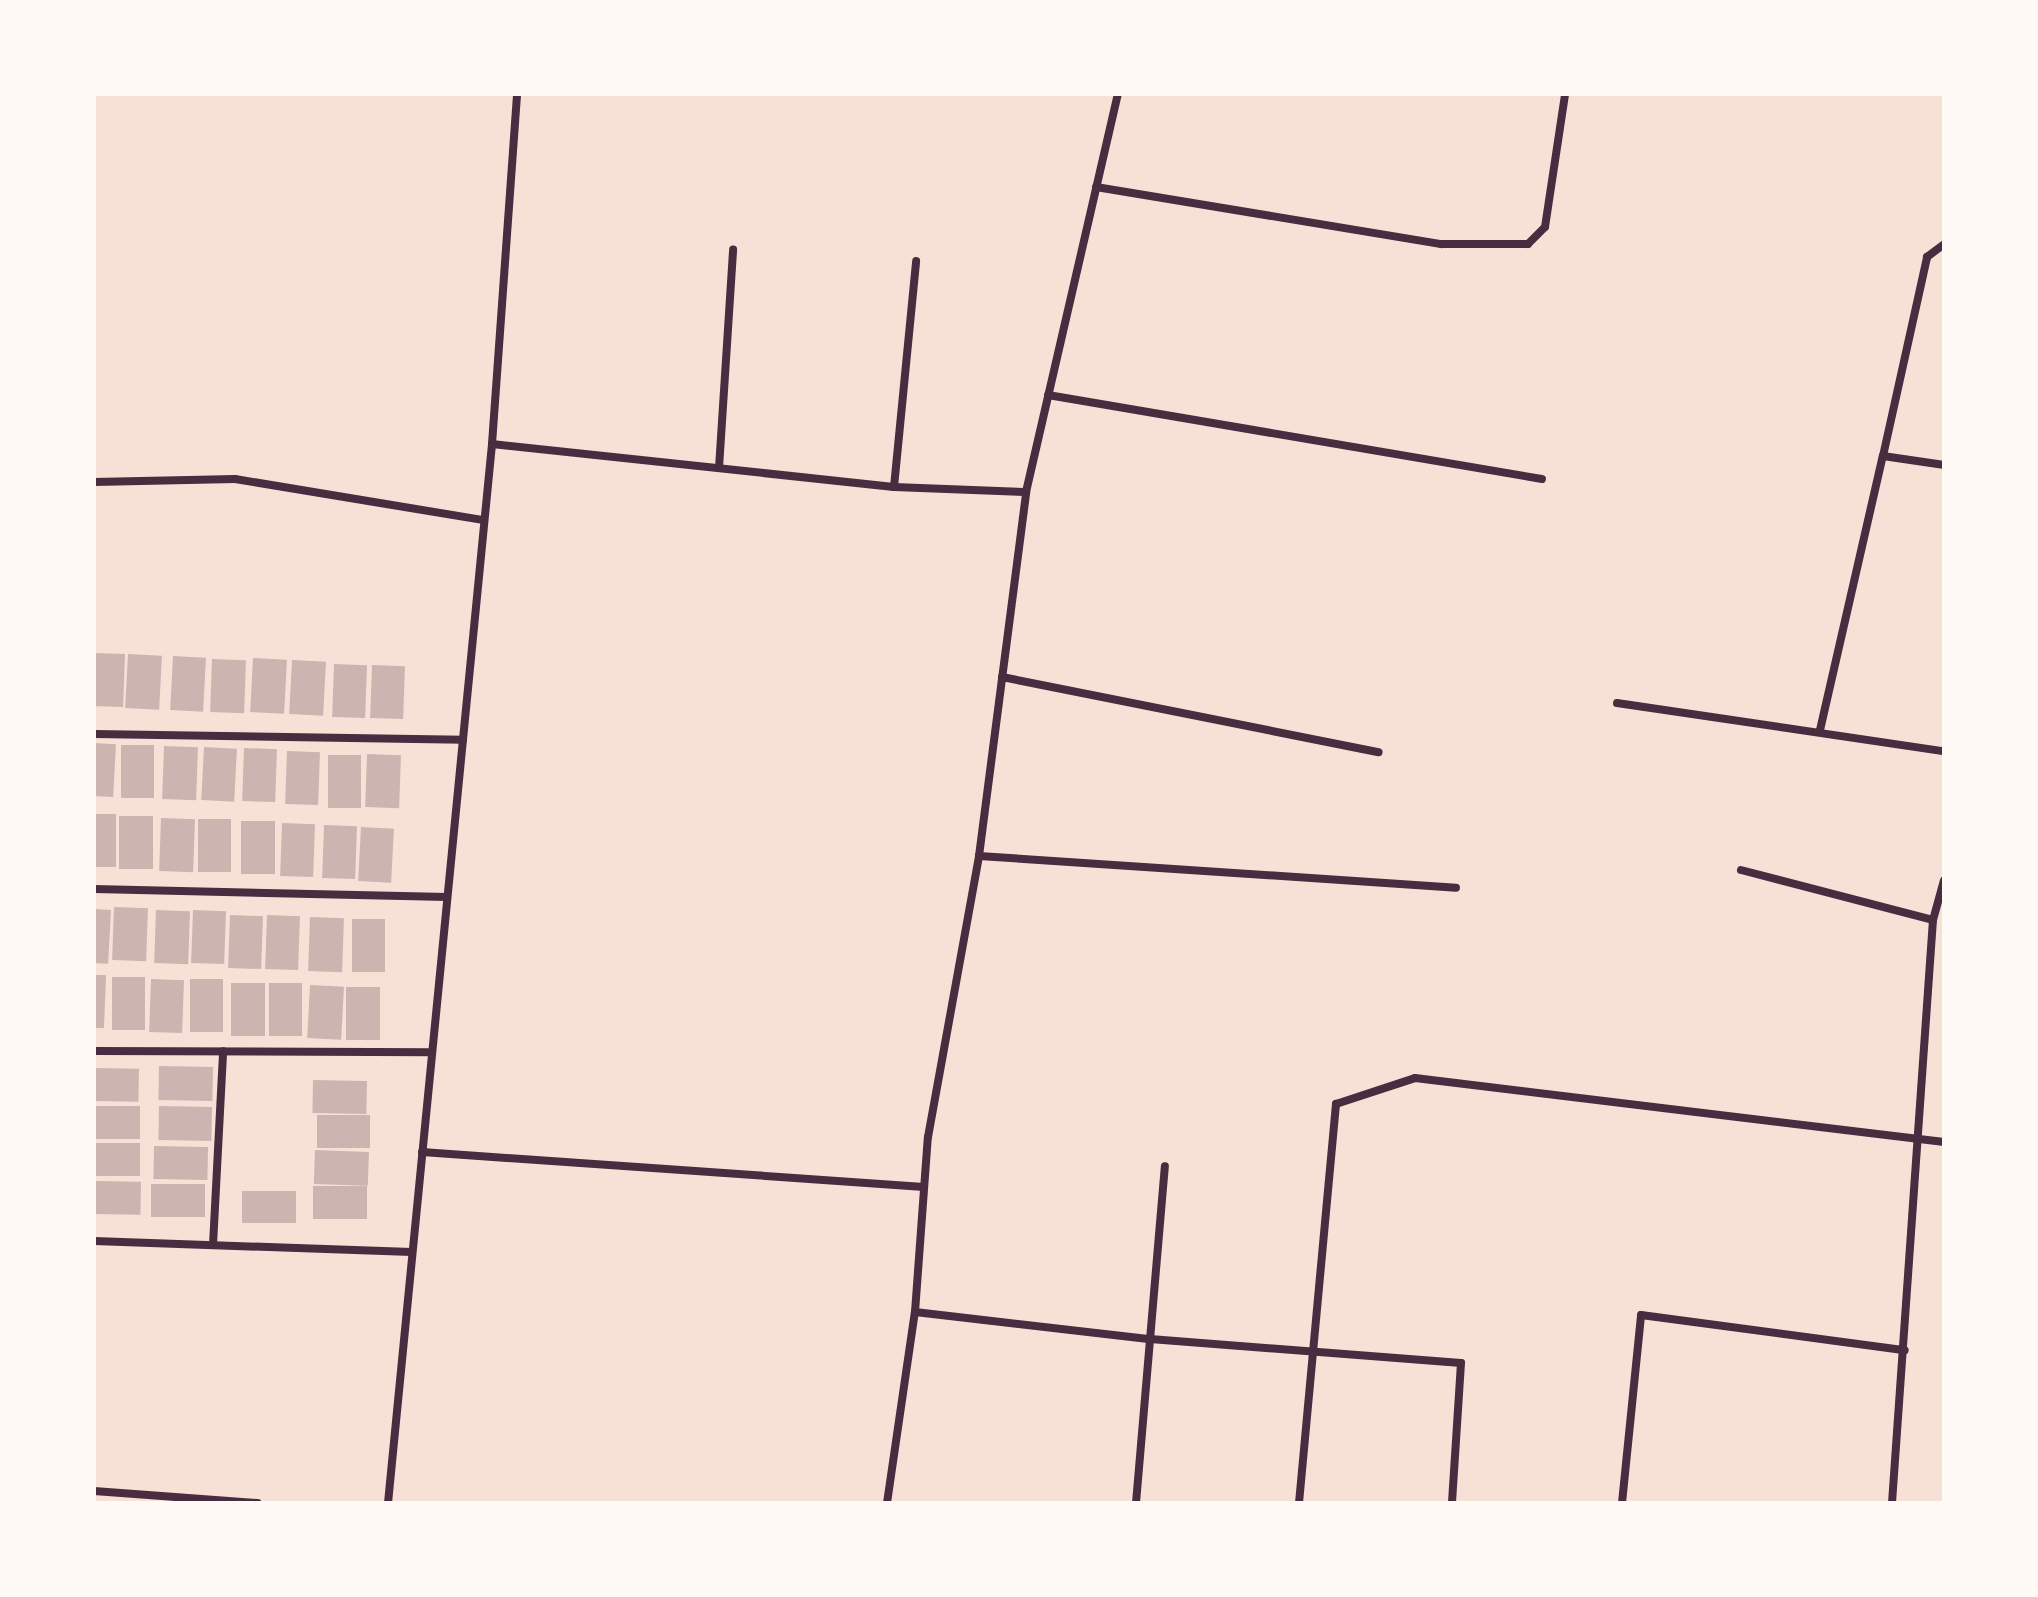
<!DOCTYPE html>
<html>
<head>
<meta charset="utf-8">
<style>
	body { margin:0 }
	#map { position:relative; width:2038px; height:1597px; overflow:hidden; background:#f7e1d7; font-family:Literata,serif }
	div>[style] { position:absolute }
	.building>* { inset:0; background:#ccb4b1; transform-origin:0 0 }
	.minor>* { height:8px; margin:-4px; padding:0 4px; transform-origin:4px; border-radius:4px; background:#4a2c40 }
	span { translate:-50% -50%; white-space:nowrap; text-align:center; line-height:1.15; -webkit-text-stroke:6px #fffaf5; paint-order:stroke }
	.frame { position:absolute; inset:0; border:96px solid #fffaf5; pointer-events:none }
</style>
</head>
<body>
<div id="map">
	<div class="building">
		<div style="left:94px;top:653px;width:31px;height:53px;rotate:2deg"></div>
		<div style="left:128px;top:654px;width:34px;height:54px;rotate:3deg"></div>
		<div style="left:173px;top:656px;width:33px;height:54px;rotate:3deg"></div>
		<div style="left:253px;top:658px;width:34px;height:54px;rotate:3deg"></div>
		<div style="left:212px;top:659px;width:34px;height:53px;rotate:2deg"></div>
		<div style="left:292px;top:660px;width:34px;height:54px;rotate:3deg"></div>
		<div style="left:334px;top:664px;width:33px;height:53px;rotate:2deg"></div>
		<div style="left:372px;top:665px;width:33px;height:53px;rotate:2deg"></div>
		<div style="left:94px;top:743px;width:22px;height:53px;rotate:3deg"></div>
		<div style="left:121px;top:745px;width:33px;height:53px"></div>
		<div style="left:164px;top:746px;width:34px;height:53px;rotate:2deg"></div>
		<div style="left:204px;top:747px;width:33px;height:53px;rotate:3deg"></div>
		<div style="left:244px;top:748px;width:33px;height:53px;rotate:2deg"></div>
		<div style="left:287px;top:751px;width:33px;height:53px;rotate:2deg"></div>
		<div style="left:367px;top:754px;width:34px;height:53px;rotate:2deg"></div>
		<div style="left:328px;top:755px;width:33px;height:53px"></div>
		<div style="left:94px;top:814px;width:22px;height:53px"></div>
		<div style="left:119px;top:816px;width:34px;height:53px"></div>
		<div style="left:161px;top:818px;width:34px;height:53px;rotate:2deg"></div>
		<div style="left:198px;top:819px;width:33px;height:53px"></div>
		<div style="left:241px;top:821px;width:34px;height:53px"></div>
		<div style="left:282px;top:823px;width:33px;height:53px;rotate:2deg"></div>
		<div style="left:324px;top:825px;width:33px;height:53px;rotate:2deg"></div>
		<div style="left:361px;top:827px;width:33px;height:54px;rotate:3deg"></div>
		<div style="left:114px;top:907px;width:34px;height:53px;rotate:2deg"></div>
		<div style="left:94px;top:909px;width:17px;height:54px;rotate:3deg"></div>
		<div style="left:156px;top:910px;width:34px;height:53px;rotate:2deg"></div>
		<div style="left:193px;top:910px;width:33px;height:53px;rotate:2deg"></div>
		<div style="left:230px;top:915px;width:33px;height:53px;rotate:2deg"></div>
		<div style="left:267px;top:915px;width:33px;height:54px;rotate:2deg"></div>
		<div style="left:310px;top:917px;width:34px;height:54px;rotate:2deg"></div>
		<div style="left:352px;top:919px;width:33px;height:53px"></div>
		<div style="clip-path:polygon(94px 975px,106px 975px,104px 1028px,94px 1028px)"></div>
		<div style="left:112px;top:977px;width:33px;height:53px"></div>
		<div style="left:151px;top:979px;width:33px;height:53px;rotate:2deg"></div>
		<div style="left:190px;top:979px;width:33px;height:53px"></div>
		<div style="left:231px;top:983px;width:34px;height:53px"></div>
		<div style="left:269px;top:983px;width:33px;height:53px"></div>
		<div style="left:310px;top:985px;width:34px;height:53px;rotate:3deg"></div>
		<div style="left:346px;top:987px;width:34px;height:53px"></div>
		<div style="left:159px;top:1066px;width:54px;height:34px;rotate:1deg"></div>
		<div style="left:94px;top:1068px;width:45px;height:33px;rotate:1deg"></div>
		<div style="left:313px;top:1080px;width:54px;height:33px;rotate:1deg"></div>
		<div style="left:94px;top:1106px;width:46px;height:33px"></div>
		<div style="left:159px;top:1106px;width:53px;height:34px;rotate:1deg"></div>
		<div style="left:317px;top:1115px;width:53px;height:33px"></div>
		<div style="left:94px;top:1143px;width:46px;height:33px"></div>
		<div style="left:154px;top:1146px;width:54px;height:33px;rotate:1deg"></div>
		<div style="left:315px;top:1150px;width:54px;height:34px;rotate:2deg"></div>
		<div style="left:94px;top:1181px;width:47px;height:33px;rotate:1deg"></div>
		<div style="left:151px;top:1184px;width:54px;height:33px"></div>
		<div style="left:313px;top:1186px;width:54px;height:33px"></div>
		<div style="left:242px;top:1191px;width:54px;height:32px"></div>
	</div>
	<div class="minor">
		<div style="left:1096px;top:187px;width:350px;rotate:9.4deg"></div>
		<div style="left:1441px;top:244px;width:87px"></div>
		<div style="left:1528px;top:244px;width:24px;rotate:-45deg"></div>
		<div style="left:1545px;top:227px;width:134px;rotate:-81.4deg"></div>
		<div style="left:1048px;top:395px;width:501px;rotate:9.65deg"></div>
		<div style="left:492px;top:444px;width:404px;rotate:6.1deg"></div>
		<div style="left:894px;top:487px;width:132px;rotate:2.2deg"></div>
		<div style="left:1883px;top:456px;width:204px;rotate:-77.5deg"></div>
		<div style="left:1927px;top:257px;width:21px;rotate:-37deg"></div>
		<div style="left:719px;top:468px;width:219px;rotate:-86.3deg"></div>
		<div style="left:94px;top:482px;width:141px;rotate:-1.2deg"></div>
		<div style="left:235px;top:479px;width:252px;rotate:9.4deg"></div>
		<div style="left:894px;top:487px;width:227px;rotate:-84.4deg"></div>
		<div style="left:1002px;top:677px;width:384px;rotate:11.3deg"></div>
		<div style="left:1617px;top:703px;width:331px;rotate:8.4deg"></div>
		<div style="left:1820px;top:730px;width:281px;rotate:-77.1deg"></div>
		<div style="left:1883px;top:456px;width:62px;rotate:8.4deg"></div>
		<div style="left:94px;top:734px;width:369px;rotate:0.9deg"></div>
		<div style="left:979px;top:856px;width:478px;rotate:3.8deg"></div>
		<div style="left:1741px;top:870px;width:198px;rotate:14.6deg"></div>
		<div style="left:94px;top:889px;width:353px;rotate:1.3deg"></div>
		<div style="left:94px;top:1051px;width:338px;rotate:0.2deg"></div>
		<div style="left:422px;top:1152px;width:503px;rotate:3.99deg"></div>
		<div style="left:94px;top:1241px;width:318px;rotate:2deg"></div>
		<div style="left:213px;top:1245px;width:194px;rotate:-87deg"></div>
		<div style="left:915px;top:1312px;width:237px;rotate:6.6deg"></div>
		<div style="left:1150px;top:1339px;width:312px;rotate:4.4deg"></div>
		<div style="left:1461px;top:1363px;width:140px;rotate:93.7deg"></div>
		<div style="left:94px;top:1491px;width:164px;rotate:4.2deg"></div>
		<div style="left:388px;top:1503px;width:1064px;rotate:-84.39deg"></div>
		<div style="left:492px;top:444px;width:351px;rotate:-85.9deg"></div>
		<div style="left:887px;top:1503px;width:193px;rotate:-81.7deg"></div>
		<div style="left:915px;top:1312px;width:175px;rotate:-85.8deg"></div>
		<div style="left:928px;top:1137px;width:286px;rotate:-79.7deg"></div>
		<div style="left:979px;top:856px;width:367px;rotate:-82.6deg"></div>
		<div style="left:1026px;top:492px;width:408px;rotate:-77deg"></div>
		<div style="left:1136px;top:1503px;width:338px;rotate:-85.1deg"></div>
		<div style="left:1299px;top:1503px;width:401px;rotate:-84.7deg"></div>
		<div style="left:1336px;top:1104px;width:83px;rotate:-18.2deg"></div>
		<div style="left:1415px;top:1078px;width:533px;rotate:6.9deg"></div>
		<div style="left:1622px;top:1503px;width:189px;rotate:-84.2deg"></div>
		<div style="left:1641px;top:1315px;width:266px;rotate:7.6deg"></div>
		<div style="left:1892px;top:1503px;width:584px;rotate:-85.98deg"></div>
		<div style="left:1933px;top:920px;width:41px;rotate:-74.6deg"></div>
	</div>
	<div class="frame"></div>
</div>
</body>
</html>
